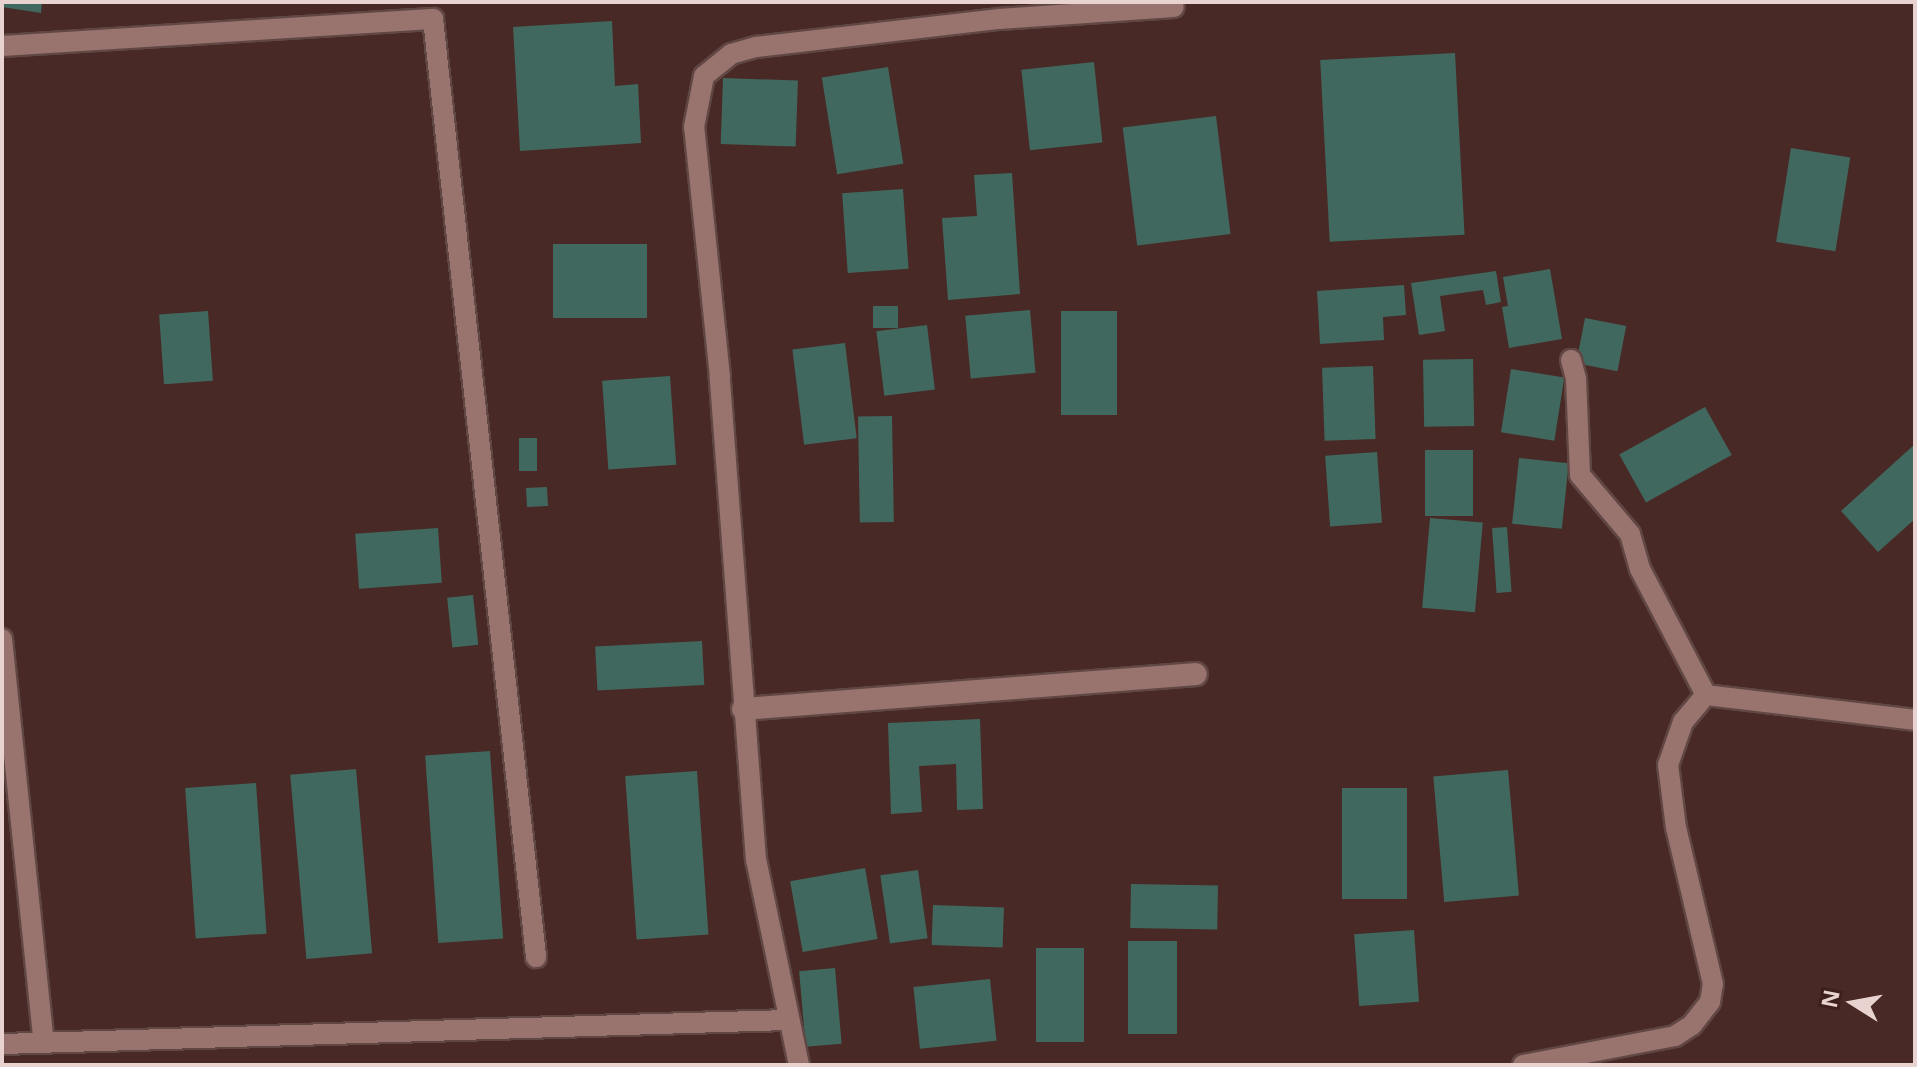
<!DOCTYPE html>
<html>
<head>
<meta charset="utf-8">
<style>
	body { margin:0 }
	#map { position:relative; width:1917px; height:1067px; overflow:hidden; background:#482926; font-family:"Noto Sans",sans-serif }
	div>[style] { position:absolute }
	.building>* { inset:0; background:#41685e; transform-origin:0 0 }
	.roads { filter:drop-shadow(2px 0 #614744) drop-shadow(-2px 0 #614744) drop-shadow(0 2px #614744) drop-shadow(0 -2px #614744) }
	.service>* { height:20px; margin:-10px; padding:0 10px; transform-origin:10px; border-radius:10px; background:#99746f }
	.minor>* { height:22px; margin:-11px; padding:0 11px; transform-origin:11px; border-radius:11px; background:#99746f }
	span { translate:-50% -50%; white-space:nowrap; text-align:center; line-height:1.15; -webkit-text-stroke:7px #3d1f1c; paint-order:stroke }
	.frame { position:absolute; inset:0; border:4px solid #e8d3d0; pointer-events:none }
	.north { position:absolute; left:1813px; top:963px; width:80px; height:80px; -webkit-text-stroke:6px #3d1f1c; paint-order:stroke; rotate:281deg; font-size:22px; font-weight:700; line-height:32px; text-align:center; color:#e8d3d0 }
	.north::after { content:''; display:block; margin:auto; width:28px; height:36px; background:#e8d3d0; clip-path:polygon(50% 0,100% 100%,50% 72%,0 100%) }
</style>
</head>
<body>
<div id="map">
	<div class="building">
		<div style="clip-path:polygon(2px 2px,42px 2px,41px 13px,2px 7px)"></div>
		<div style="clip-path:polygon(612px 21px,615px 86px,638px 84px,641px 143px,520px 151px,513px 27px)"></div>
		<div style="left:1455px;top:53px;width:182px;height:135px;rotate:87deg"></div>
		<div style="left:1094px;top:62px;width:81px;height:73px;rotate:84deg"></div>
		<div style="left:888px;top:67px;width:98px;height:67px;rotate:81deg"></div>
		<div style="left:723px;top:78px;width:75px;height:66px;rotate:2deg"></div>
		<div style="left:1216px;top:116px;width:119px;height:94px;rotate:83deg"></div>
		<div style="left:1791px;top:148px;width:60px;height:95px;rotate:9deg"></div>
		<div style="clip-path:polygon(1012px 173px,1020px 294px,948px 300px,942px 218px,977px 216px,974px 175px)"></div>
		<div style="left:903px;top:189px;width:80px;height:61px;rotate:86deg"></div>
		<div style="left:647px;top:244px;width:74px;height:94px;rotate:90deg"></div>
		<div style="clip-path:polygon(1550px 269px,1562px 339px,1509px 348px,1502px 307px,1508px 306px,1503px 277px)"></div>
		<div style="clip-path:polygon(1496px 271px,1501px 302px,1486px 305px,1483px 290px,1440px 296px,1445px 331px,1419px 335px,1411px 283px)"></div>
		<div style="clip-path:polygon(1404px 285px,1406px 315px,1383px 317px,1384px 340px,1320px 344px,1317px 291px)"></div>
		<div style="left:873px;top:306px;width:25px;height:22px"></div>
		<div style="left:1030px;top:310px;width:63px;height:65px;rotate:85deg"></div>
		<div style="left:208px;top:311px;width:70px;height:49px;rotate:86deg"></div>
		<div style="left:1061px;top:311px;width:56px;height:104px"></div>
		<div style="left:1585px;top:318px;width:42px;height:46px;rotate:11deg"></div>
		<div style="left:927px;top:325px;width:65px;height:51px;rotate:83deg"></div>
		<div style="left:845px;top:343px;width:96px;height:53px;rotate:83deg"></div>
		<div style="left:1473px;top:359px;width:67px;height:50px;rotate:89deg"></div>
		<div style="left:1373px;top:366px;width:73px;height:51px;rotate:88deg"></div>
		<div style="left:1511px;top:369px;width:54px;height:64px;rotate:9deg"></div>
		<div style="left:670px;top:376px;width:89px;height:68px;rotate:86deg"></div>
		<div style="left:1705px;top:407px;width:55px;height:98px;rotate:61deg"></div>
		<div style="left:892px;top:416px;width:106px;height:34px;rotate:89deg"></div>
		<div style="left:519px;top:438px;width:18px;height:33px"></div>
		<div style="clip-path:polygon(1915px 444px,1915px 519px,1878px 552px,1841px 511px)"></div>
		<div style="left:1425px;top:450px;width:48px;height:66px"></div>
		<div style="left:1377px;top:452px;width:71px;height:52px;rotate:86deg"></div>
		<div style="left:1519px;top:458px;width:50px;height:66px;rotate:6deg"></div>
		<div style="left:547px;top:487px;width:19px;height:21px;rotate:87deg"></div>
		<div style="left:1430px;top:518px;width:53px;height:90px;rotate:5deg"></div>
		<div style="left:1507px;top:527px;width:65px;height:15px;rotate:86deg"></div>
		<div style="left:438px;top:528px;width:55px;height:83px;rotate:86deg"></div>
		<div style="left:473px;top:595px;width:50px;height:26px;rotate:84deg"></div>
		<div style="left:702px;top:641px;width:44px;height:107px;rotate:87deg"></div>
		<div style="clip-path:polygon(980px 719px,983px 809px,957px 810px,956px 764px,919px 766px,922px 812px,891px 814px,888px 723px)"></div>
		<div style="left:490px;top:751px;width:188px;height:65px;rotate:86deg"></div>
		<div style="left:356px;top:769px;width:185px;height:66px;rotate:85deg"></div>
		<div style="left:1508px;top:770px;width:126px;height:75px;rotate:85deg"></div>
		<div style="left:697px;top:771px;width:164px;height:72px;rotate:86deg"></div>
		<div style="left:256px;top:783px;width:151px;height:71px;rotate:86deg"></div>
		<div style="left:1342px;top:788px;width:65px;height:111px"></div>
		<div style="left:865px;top:868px;width:72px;height:76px;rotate:80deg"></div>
		<div style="left:918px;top:870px;width:69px;height:38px;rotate:82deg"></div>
		<div style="left:1131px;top:884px;width:87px;height:44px;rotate:1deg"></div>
		<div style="left:933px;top:905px;width:71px;height:40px;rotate:2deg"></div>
		<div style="left:1414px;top:930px;width:72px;height:60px;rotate:86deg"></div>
		<div style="left:1177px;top:941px;width:93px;height:49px;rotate:90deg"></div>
		<div style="left:1036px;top:948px;width:48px;height:94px"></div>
		<div style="left:835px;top:968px;width:76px;height:36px;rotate:85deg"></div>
		<div style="left:990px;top:979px;width:62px;height:77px;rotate:84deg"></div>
	</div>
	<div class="roads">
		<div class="service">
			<div style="left:2px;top:46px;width:432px;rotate:-3.6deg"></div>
			<div style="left:433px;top:19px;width:944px;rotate:83.73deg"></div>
			<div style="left:1571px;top:360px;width:20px;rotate:75deg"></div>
			<div style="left:1576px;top:379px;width:96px;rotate:87.6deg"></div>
			<div style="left:1580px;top:475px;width:77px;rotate:49.7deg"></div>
			<div style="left:1630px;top:534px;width:36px;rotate:74deg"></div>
			<div style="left:1640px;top:569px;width:142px;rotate:62.4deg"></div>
			<div style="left:2px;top:639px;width:405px;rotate:84.1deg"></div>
			<div style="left:1706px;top:695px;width:210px;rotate:6.8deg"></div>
			<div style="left:2px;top:1044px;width:785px;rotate:-1.75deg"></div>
			<div style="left:799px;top:1065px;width:209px;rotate:-101.8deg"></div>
			<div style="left:756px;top:860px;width:484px;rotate:-94.3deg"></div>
			<div style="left:720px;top:377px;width:251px;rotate:-95.9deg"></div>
			<div style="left:694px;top:127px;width:52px;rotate:-78.9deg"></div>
			<div style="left:704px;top:76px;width:35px;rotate:-39deg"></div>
			<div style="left:731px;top:54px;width:26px;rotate:-16deg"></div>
			<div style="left:756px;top:47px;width:245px;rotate:-6.6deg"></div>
			<div style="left:999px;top:19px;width:175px;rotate:-3.9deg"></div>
			<div style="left:1523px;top:1065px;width:155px;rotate:-10.8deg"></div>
			<div style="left:1675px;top:1036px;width:20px;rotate:-33deg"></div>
			<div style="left:1692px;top:1025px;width:29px;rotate:-52deg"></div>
			<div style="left:1710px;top:1002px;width:18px;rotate:-81deg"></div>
			<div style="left:1713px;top:984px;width:160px;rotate:-103.3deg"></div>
			<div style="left:1676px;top:828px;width:64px;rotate:-97.2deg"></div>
			<div style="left:1668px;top:765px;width:46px;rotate:-70.8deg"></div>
			<div style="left:1683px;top:722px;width:35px;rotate:-50deg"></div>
		</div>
		<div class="minor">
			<div style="left:743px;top:709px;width:454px;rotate:-4.4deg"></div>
		</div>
	</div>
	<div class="frame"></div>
	<div class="north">N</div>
</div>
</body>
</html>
